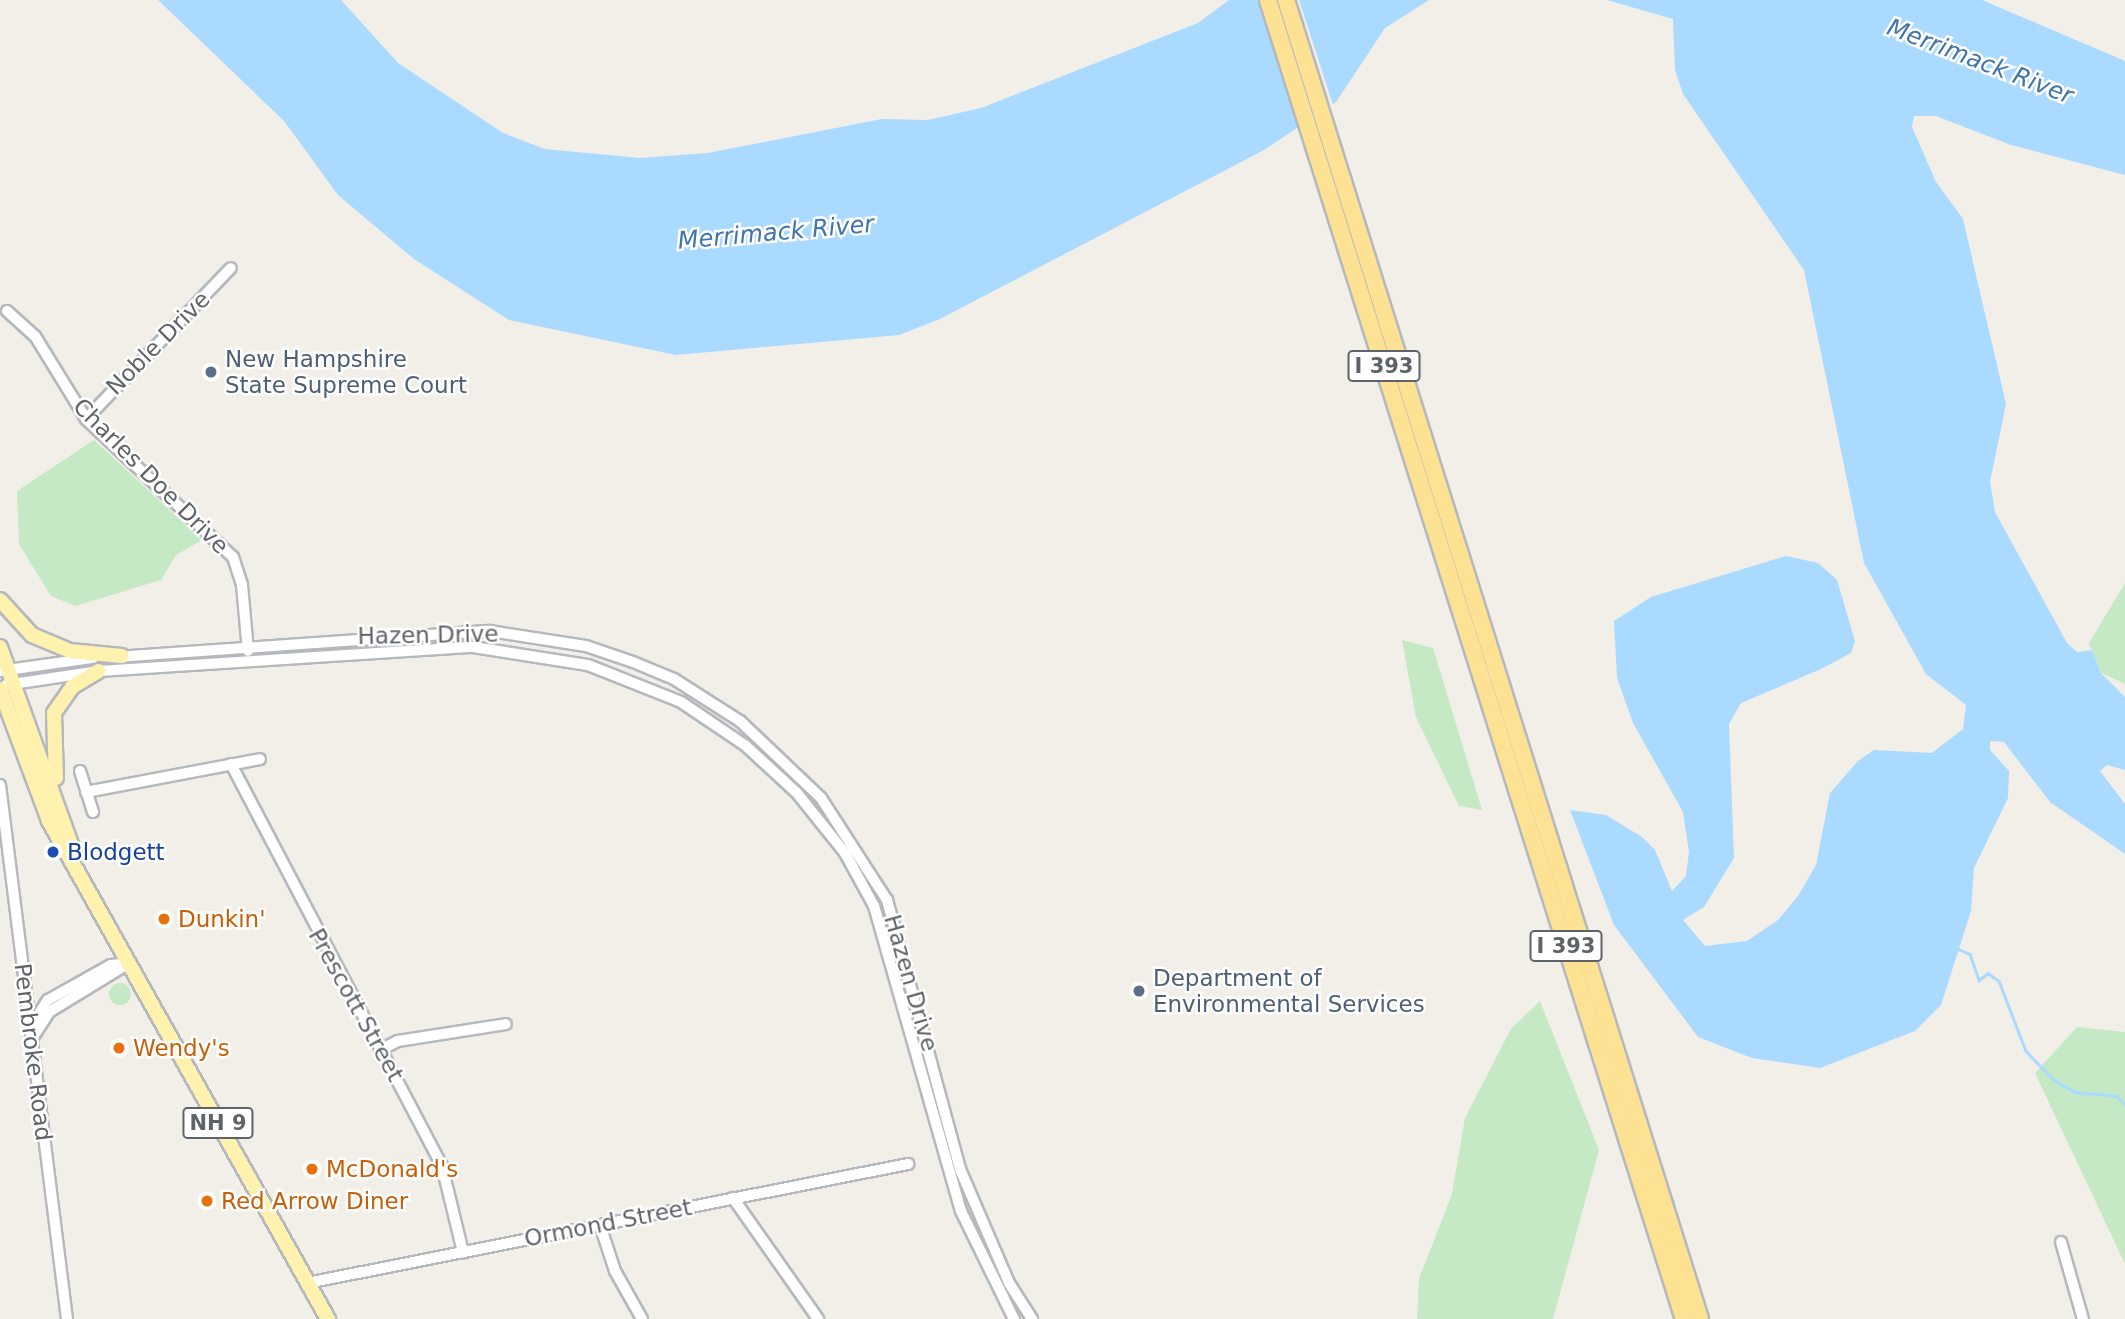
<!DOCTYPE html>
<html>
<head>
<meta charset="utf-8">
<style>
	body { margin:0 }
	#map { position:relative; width:2125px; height:1319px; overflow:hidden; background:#f1efe8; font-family:"DejaVu Sans",sans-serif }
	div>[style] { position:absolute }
	.green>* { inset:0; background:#c5e8c5 }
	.round { border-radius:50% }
	.water>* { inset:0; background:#aadaff }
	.pier>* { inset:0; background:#f1efe8 }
	.stream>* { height:2.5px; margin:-1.25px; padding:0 1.25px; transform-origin:1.25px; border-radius:1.25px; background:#aadaff }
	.roads { filter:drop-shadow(2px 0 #b5b8bc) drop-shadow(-2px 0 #b5b8bc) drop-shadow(0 2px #b5b8bc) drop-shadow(0 -2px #b5b8bc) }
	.minor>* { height:10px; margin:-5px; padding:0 5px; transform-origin:5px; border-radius:5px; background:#fff }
	.major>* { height:14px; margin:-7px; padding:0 7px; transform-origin:7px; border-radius:7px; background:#fff2af }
	.highway>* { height:16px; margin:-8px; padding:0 8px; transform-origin:8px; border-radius:8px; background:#fde293 }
	.dots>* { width:19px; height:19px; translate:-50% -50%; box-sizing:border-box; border:4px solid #fff; border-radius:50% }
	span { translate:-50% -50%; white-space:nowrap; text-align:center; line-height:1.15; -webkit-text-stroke:5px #fff; paint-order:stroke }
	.shield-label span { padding:2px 5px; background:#fff; border:2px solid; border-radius:5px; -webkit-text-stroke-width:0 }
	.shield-label { font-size:21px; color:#5f6368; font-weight:700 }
	.street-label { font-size:23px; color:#5f6368 }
	.service-label { font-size:23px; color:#4e5e75 }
	.left { translate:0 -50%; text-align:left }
	.transit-label { font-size:23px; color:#164399 }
	.food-label { font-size:23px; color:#c56008 }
	.water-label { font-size:24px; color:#4174aa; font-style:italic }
</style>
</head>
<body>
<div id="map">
	<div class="green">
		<div style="clip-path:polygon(94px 440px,202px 540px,176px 555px,161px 580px,75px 606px,51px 596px,19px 544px,17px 491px)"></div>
		<div style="clip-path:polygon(2125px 583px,2125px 684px,2100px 672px,2089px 643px)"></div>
		<div style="clip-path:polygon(1402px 640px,1433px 648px,1482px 810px,1459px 806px,1416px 717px)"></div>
		<div class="round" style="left:109px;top:983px;width:22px;height:22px"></div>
		<div style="clip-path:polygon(1540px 1001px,1599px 1150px,1553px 1319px,1417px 1319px,1419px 1279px,1452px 1194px,1465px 1118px,1511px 1029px)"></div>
		<div style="clip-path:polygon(2077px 1027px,2125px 1032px,2125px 1264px,2035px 1073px)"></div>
	</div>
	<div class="water">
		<div style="clip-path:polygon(158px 0,341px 0,398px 63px,503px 133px,545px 149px,640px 158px,708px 153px,882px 119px,928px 120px,981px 108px,1198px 23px,1229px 0,1429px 0,1385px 28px,1336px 102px,1264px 150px,940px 319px,899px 335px,676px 355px,509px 320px,414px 259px,338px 195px,284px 121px)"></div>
		<div style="clip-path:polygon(1607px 0,1982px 0,2125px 61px,2125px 175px,2011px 145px,1936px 116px,1914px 116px,1912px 127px,1936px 182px,1963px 219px,2006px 404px,1990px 482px,1995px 512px,2067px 643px,2077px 652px,2092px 650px,2100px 672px,2125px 697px,2125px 770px,2107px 765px,2100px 771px,2125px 804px,2125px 854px,2050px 802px,2004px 742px,1990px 741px,1990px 750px,2009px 771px,2008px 798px,1974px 868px,1971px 911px,1941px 1005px,1915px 1031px,1820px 1068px,1752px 1058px,1698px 1037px,1614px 925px,1570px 810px,1606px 815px,1642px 837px,1655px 850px,1672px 891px,1686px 876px,1689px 852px,1683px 812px,1633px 723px,1617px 678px,1614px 621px,1651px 597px,1786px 556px,1818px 563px,1837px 580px,1855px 641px,1851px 653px,1821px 669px,1741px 703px,1729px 724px,1734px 858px,1704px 907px,1683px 920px,1705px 946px,1747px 941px,1778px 920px,1798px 896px,1816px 865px,1830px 793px,1858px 761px,1874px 750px,1932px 753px,1963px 729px,1966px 705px,1926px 674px,1864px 563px,1804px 270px,1683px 94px,1675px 70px,1673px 19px)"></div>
	</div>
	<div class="pier">
		<div style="clip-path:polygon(1258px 0,1299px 0,1334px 108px,1299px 131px)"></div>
	</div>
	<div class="stream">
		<div style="left:1958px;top:949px;width:13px;rotate:23deg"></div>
		<div style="left:1970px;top:954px;width:28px;rotate:71deg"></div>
		<div style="left:1979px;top:980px;width:11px;rotate:-38deg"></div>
		<div style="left:1988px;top:973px;width:14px;rotate:36deg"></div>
		<div style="left:1999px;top:981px;width:75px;rotate:68.9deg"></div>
		<div style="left:2026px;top:1051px;width:40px;rotate:46deg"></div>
		<div style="left:2054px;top:1080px;width:24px;rotate:30deg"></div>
		<div style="left:2075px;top:1092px;width:42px;rotate:5.4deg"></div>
		<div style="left:2117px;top:1096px;width:12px;rotate:48deg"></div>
	</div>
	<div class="roads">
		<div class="minor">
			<div style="left:7px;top:311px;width:38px;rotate:42deg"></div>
			<div style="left:35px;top:336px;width:97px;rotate:58.4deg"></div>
			<div style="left:86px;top:419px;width:202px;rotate:43.2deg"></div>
			<div style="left:233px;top:557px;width:29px;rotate:72deg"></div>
			<div style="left:242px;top:585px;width:66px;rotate:84.8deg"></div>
			<div style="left:86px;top:419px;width:209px;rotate:-46.2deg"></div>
			<div style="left:116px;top:657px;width:375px;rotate:-4deg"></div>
			<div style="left:490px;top:631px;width:97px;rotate:8.9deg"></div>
			<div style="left:586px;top:646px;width:50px;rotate:18.8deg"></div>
			<div style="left:633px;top:662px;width:44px;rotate:22.5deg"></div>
			<div style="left:674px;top:679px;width:78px;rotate:32.5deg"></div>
			<div style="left:740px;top:721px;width:112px;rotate:43.5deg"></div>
			<div style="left:821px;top:798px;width:121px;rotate:57.1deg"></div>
			<div style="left:887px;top:900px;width:279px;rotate:74.8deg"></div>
			<div style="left:960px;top:1169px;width:124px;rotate:66.7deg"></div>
			<div style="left:1009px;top:1283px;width:43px;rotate:57.4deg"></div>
			<div style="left:0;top:671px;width:94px;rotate:-8deg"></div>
			<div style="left:6px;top:685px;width:94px;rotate:-8.6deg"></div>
			<div style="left:99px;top:671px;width:375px;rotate:-3.7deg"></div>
			<div style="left:473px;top:647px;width:116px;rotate:8.9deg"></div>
			<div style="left:588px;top:665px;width:100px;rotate:21.7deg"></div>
			<div style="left:681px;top:702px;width:78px;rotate:34.1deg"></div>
			<div style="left:746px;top:746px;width:69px;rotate:42.7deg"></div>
			<div style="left:797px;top:793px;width:77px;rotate:51.3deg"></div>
			<div style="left:845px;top:853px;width:60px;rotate:61.3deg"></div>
			<div style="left:874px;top:906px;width:317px;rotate:74.1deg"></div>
			<div style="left:961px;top:1211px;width:120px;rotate:63.9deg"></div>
			<div style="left:231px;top:764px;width:454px;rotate:62.3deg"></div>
			<div style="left:442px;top:1166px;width:89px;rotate:76.3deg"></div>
			<div style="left:80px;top:771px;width:43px;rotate:72.4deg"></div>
			<div style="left:0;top:785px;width:538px;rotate:82.85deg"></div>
			<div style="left:86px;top:792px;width:177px;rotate:-10.7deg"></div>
			<div style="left:31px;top:1026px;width:31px;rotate:-57deg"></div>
			<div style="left:48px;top:1000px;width:72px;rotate:-29.1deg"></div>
			<div style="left:111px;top:965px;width:18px;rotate:-6deg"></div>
			<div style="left:33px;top:1037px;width:30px;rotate:-57deg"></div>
			<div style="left:49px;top:1012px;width:94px;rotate:-31.5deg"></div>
			<div style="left:380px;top:1050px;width:20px;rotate:-27deg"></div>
			<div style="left:398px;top:1041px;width:109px;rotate:-8.9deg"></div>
			<div style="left:733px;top:1198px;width:148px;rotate:54.9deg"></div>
			<div style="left:600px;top:1225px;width:48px;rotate:71.9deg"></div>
			<div style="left:615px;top:1271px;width:55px;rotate:60.6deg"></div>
			<div style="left:2061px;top:1242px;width:80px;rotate:74.1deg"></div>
			<div style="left:307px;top:1283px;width:613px;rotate:-11.2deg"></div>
		</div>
		<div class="major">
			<div style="left:0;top:600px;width:47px;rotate:47.6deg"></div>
			<div style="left:32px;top:635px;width:41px;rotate:22.8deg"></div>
			<div style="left:70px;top:651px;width:52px;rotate:5.5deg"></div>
			<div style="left:0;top:647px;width:218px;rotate:70.2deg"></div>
			<div style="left:0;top:689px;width:141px;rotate:69.6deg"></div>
			<div style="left:49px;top:821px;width:571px;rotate:60.74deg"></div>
			<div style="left:56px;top:778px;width:65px;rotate:-91.8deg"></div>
			<div style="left:54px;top:713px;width:32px;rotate:-55deg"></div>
			<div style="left:72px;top:687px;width:31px;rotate:-31deg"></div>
		</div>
		<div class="highway">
			<div style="left:1268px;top:0;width:1383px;rotate:72.5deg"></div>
			<div style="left:1286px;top:0;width:1382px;rotate:72.57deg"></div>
		</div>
	</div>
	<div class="dots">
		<div style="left:211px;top:372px;background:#5c6f8a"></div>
		<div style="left:53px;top:852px;background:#1a4fb4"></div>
		<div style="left:164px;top:919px;background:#e8710a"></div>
		<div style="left:1139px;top:991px;background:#5c6f8a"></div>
		<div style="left:119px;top:1048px;background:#e8710a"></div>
		<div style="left:312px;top:1169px;background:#e8710a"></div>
		<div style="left:207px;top:1201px;background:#e8710a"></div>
	</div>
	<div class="shield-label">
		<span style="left:1384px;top:366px">I 393</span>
		<span style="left:1566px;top:946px">I 393</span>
		<span style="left:218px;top:1123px">NH 9</span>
	</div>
	<div class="street-label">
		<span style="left:158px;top:343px;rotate:-45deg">Noble Drive</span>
		<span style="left:151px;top:476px;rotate:45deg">Charles Doe Drive</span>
		<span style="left:428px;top:635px;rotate:-1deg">Hazen Drive</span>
		<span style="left:911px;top:983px;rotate:74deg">Hazen Drive</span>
		<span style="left:356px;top:1005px;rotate:61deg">Prescott Street</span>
		<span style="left:33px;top:1052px;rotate:83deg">Pembroke Road</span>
		<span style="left:608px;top:1223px;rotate:-11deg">Ormond Street</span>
	</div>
	<div class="service-label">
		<span class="left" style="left:225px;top:372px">New Hampshire<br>State Supreme Court</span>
		<span class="left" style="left:1153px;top:991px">Department of<br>Environmental Services</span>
	</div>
	<div class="transit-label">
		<span class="left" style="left:67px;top:852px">Blodgett</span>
	</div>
	<div class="food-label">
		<span class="left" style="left:178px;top:919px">Dunkin'</span>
		<span class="left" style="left:133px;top:1048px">Wendy's</span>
		<span class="left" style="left:326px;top:1169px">McDonald's</span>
		<span class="left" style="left:221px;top:1201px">Red Arrow Diner</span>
	</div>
	<div class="water-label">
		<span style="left:1980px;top:62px;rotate:21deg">Merrimack River</span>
		<span style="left:776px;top:233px;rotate:-5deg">Merrimack River</span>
	</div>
</div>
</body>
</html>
